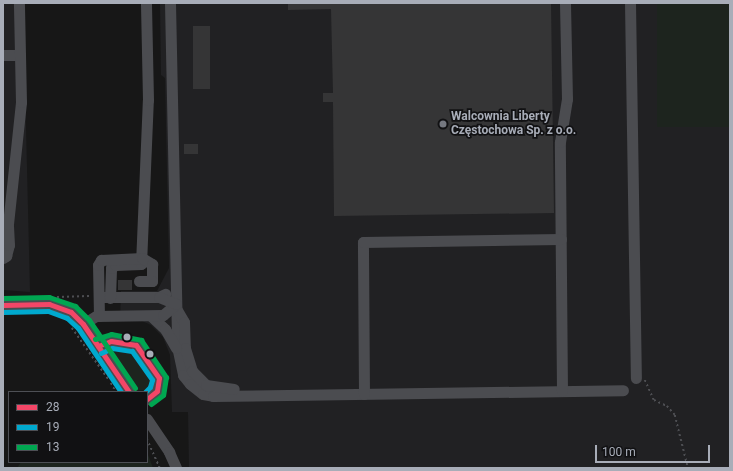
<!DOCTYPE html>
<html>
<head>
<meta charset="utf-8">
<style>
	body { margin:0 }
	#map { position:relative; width:733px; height:471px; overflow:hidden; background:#171717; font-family:Roboto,sans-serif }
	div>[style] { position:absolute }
	.built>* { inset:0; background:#212123 }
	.green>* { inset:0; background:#1d241e; transform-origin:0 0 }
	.building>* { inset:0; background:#353536; transform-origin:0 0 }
	.path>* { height:1.5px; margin-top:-0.75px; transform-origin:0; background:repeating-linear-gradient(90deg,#4d4e52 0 2px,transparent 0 5px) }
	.minor>* { height:11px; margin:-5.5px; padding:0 5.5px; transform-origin:5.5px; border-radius:5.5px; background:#4b4c50 }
	.bus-1>* { height:5px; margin:-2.5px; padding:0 2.5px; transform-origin:2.5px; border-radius:2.5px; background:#f34667 }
	.bus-2>* { height:5px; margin:-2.5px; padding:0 2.5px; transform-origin:2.5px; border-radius:2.5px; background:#00a9ce }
	.bus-3>* { height:5px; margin:-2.5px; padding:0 2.5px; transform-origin:2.5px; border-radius:2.5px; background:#00a651 }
	.dots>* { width:11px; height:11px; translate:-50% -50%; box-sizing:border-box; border:2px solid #111113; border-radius:50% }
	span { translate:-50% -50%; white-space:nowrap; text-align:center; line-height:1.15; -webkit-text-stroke:3.5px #111113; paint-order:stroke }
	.poi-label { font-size:12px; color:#a8adb8; font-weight:700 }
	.left { translate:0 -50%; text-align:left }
	.frame { position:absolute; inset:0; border:4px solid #a8adb8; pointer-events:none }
	.legend { position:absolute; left:8px; top:391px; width:140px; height:72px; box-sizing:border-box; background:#111113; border:1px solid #4d4f55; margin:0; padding:5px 7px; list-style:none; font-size:12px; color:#a8adb8 }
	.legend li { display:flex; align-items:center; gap:8px; height:20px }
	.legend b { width:20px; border:1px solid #4d4f55 }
	.scale { position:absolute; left:595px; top:445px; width:115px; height:18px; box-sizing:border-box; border:2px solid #a8adb8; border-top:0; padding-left:5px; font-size:12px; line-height:14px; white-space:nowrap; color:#a8adb8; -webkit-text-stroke:3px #111113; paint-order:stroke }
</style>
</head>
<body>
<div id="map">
	<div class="built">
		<div style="clip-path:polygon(3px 3px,23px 3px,30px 292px,3px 290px)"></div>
		<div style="clip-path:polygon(160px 3px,730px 3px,730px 468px,189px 468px,188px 412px,172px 412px,170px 355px,163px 337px,151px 325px,142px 321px,120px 321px,121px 291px,157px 291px,169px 268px,165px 78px,161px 75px)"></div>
	</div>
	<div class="green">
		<div style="left:657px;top:3px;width:73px;height:124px"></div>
		<div style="clip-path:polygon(110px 345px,131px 347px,154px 378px,152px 390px,134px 391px,107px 351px)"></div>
		<div style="clip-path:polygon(147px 452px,153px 468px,17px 468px,21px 462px,147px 462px)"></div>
	</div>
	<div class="building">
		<div style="clip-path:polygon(288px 3px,551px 3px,554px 213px,334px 216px,333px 102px,323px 102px,323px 93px,333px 93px,331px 9px,288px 10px)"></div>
		<div style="left:193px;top:26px;width:17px;height:63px"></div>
		<div style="left:184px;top:144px;width:14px;height:10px"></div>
		<div style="left:118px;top:280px;width:14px;height:10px"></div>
	</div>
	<div class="path">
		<div style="left:57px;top:297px;width:32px;rotate:-2deg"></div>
		<div style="left:72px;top:328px;width:64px;rotate:54.6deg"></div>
		<div style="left:645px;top:380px;width:22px;rotate:66deg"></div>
		<div style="left:654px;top:400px;width:14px;rotate:25deg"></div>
		<div style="left:667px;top:406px;width:12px;rotate:48deg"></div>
		<div style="left:675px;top:415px;width:55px;rotate:76.2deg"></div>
		<div style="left:111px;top:383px;width:10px;rotate:61deg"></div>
		<div style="left:147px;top:439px;width:32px;rotate:66deg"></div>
	</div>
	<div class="minor">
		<div style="left:170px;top:3px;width:343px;rotate:88.8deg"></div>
		<div style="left:177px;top:346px;width:30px;rotate:78deg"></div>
		<div style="left:183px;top:375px;width:11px;rotate:52deg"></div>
		<div style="left:190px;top:384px;width:16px;rotate:38deg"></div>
		<div style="left:203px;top:394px;width:10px;rotate:11deg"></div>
		<div style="left:213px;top:396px;width:410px;rotate:-0.8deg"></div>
		<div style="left:630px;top:3px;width:375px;rotate:89.1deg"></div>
		<div style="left:3px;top:55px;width:17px"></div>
		<div style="left:3px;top:258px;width:4px;rotate:-34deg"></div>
		<div style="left:6px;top:256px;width:11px;rotate:-75deg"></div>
		<div style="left:9px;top:245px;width:21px;rotate:-93deg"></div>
		<div style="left:8px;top:224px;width:123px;rotate:-83.9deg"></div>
		<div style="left:21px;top:102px;width:99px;rotate:-91.2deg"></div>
		<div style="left:103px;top:297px;width:56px"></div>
		<div style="left:159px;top:297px;width:7px;rotate:-27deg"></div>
		<div style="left:110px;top:298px;width:30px;rotate:-88deg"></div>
		<div style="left:111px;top:268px;width:5px;rotate:-37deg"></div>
		<div style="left:115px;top:265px;width:26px;rotate:-2deg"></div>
		<div style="left:141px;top:264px;width:164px;rotate:-87.6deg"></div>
		<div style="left:148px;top:100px;width:97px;rotate:-91.2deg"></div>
		<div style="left:3px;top:305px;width:46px;rotate:-1.2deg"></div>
		<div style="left:49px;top:304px;width:23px;rotate:20deg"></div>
		<div style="left:71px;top:312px;width:17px;rotate:45deg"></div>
		<div style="left:83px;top:324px;width:82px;rotate:55.9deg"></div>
		<div style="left:177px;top:310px;width:14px;rotate:60deg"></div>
		<div style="left:184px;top:322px;width:26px;rotate:88deg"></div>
		<div style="left:185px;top:348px;width:24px;rotate:73deg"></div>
		<div style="left:192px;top:371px;width:20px;rotate:45deg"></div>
		<div style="left:206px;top:385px;width:28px;rotate:8deg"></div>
		<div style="left:99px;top:316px;width:51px;rotate:-91.1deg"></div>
		<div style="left:98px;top:265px;width:6px;rotate:-59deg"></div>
		<div style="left:101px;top:260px;width:41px;rotate:-2.8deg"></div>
		<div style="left:142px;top:258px;width:12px;rotate:31deg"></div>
		<div style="left:152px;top:264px;width:17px;rotate:90deg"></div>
		<div style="left:152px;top:281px;width:13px;rotate:180deg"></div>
		<div style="left:151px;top:316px;width:19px;rotate:43deg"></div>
		<div style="left:165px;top:329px;width:22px;rotate:60deg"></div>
		<div style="left:83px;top:324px;width:15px;rotate:-32deg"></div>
		<div style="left:96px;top:316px;width:67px;rotate:-0.9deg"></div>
		<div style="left:163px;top:315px;width:17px;rotate:-40deg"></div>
		<div style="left:176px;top:304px;width:18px;rotate:-158deg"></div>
		<div style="left:98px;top:346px;width:14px;rotate:-21deg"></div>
		<div style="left:111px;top:341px;width:25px;rotate:9deg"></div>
		<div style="left:136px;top:345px;width:40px;rotate:55.1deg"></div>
		<div style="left:159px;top:378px;width:13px;rotate:99deg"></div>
		<div style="left:157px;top:391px;width:13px;rotate:141deg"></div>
		<div style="left:562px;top:391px;width:249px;rotate:-90.5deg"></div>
		<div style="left:560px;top:142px;width:44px;rotate:-80.8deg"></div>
		<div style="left:567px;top:99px;width:96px;rotate:-91.2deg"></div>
		<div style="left:364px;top:394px;width:152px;rotate:-90.4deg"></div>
		<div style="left:363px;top:242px;width:198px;rotate:-0.9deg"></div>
		<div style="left:147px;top:419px;width:40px;rotate:56deg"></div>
		<div style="left:169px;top:452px;width:17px;rotate:66deg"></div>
	</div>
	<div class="bus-1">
		<div style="left:3px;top:305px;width:46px;rotate:-1.2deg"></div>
		<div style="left:49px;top:304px;width:23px;rotate:20deg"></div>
		<div style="left:71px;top:312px;width:17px;rotate:45deg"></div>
		<div style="left:83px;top:324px;width:82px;rotate:55.9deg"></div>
		<div style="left:98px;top:346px;width:14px;rotate:-21deg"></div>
		<div style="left:111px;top:341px;width:25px;rotate:9deg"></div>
		<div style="left:136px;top:345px;width:40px;rotate:55.1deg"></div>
		<div style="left:159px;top:378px;width:13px;rotate:99deg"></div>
		<div style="left:157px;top:391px;width:13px;rotate:141deg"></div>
	</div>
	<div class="bus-2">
		<div style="left:3px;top:312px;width:45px;rotate:-1.3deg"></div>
		<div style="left:48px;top:311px;width:20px;rotate:20deg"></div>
		<div style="left:67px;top:318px;width:15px;rotate:42deg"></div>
		<div style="left:78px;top:328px;width:77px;rotate:56.1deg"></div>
		<div style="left:101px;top:353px;width:12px;rotate:-24deg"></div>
		<div style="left:112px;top:348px;width:20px;rotate:9deg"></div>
		<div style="left:132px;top:351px;width:35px;rotate:55deg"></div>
		<div style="left:152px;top:380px;width:7px;rotate:106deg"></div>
		<div style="left:150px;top:387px;width:7px;rotate:135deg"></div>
	</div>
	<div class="bus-3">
		<div style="left:3px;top:298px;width:46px;rotate:-1.2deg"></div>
		<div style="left:49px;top:297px;width:28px;rotate:19deg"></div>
		<div style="left:75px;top:306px;width:20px;rotate:45deg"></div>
		<div style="left:89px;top:320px;width:82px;rotate:55.9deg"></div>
		<div style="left:95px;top:339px;width:17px;rotate:-17deg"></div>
		<div style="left:111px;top:334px;width:31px;rotate:11deg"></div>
		<div style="left:141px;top:340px;width:45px;rotate:56deg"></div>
		<div style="left:166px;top:377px;width:18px;rotate:99deg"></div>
		<div style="left:163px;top:395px;width:15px;rotate:143deg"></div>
	</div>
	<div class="dots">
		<div style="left:443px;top:124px;background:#757880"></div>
		<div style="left:127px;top:337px;background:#a8adb8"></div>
		<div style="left:150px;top:354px;background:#a8adb8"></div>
	</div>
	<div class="poi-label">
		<span class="left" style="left:451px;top:124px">Walcownia Liberty<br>Częstochowa Sp. z o.o.</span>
	</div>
	<div class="frame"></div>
	<ul class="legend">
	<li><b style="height:5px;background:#f34667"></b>28</li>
	<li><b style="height:5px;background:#00a9ce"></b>19</li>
	<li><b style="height:5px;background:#00a651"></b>13</li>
	</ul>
	<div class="scale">100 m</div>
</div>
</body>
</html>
